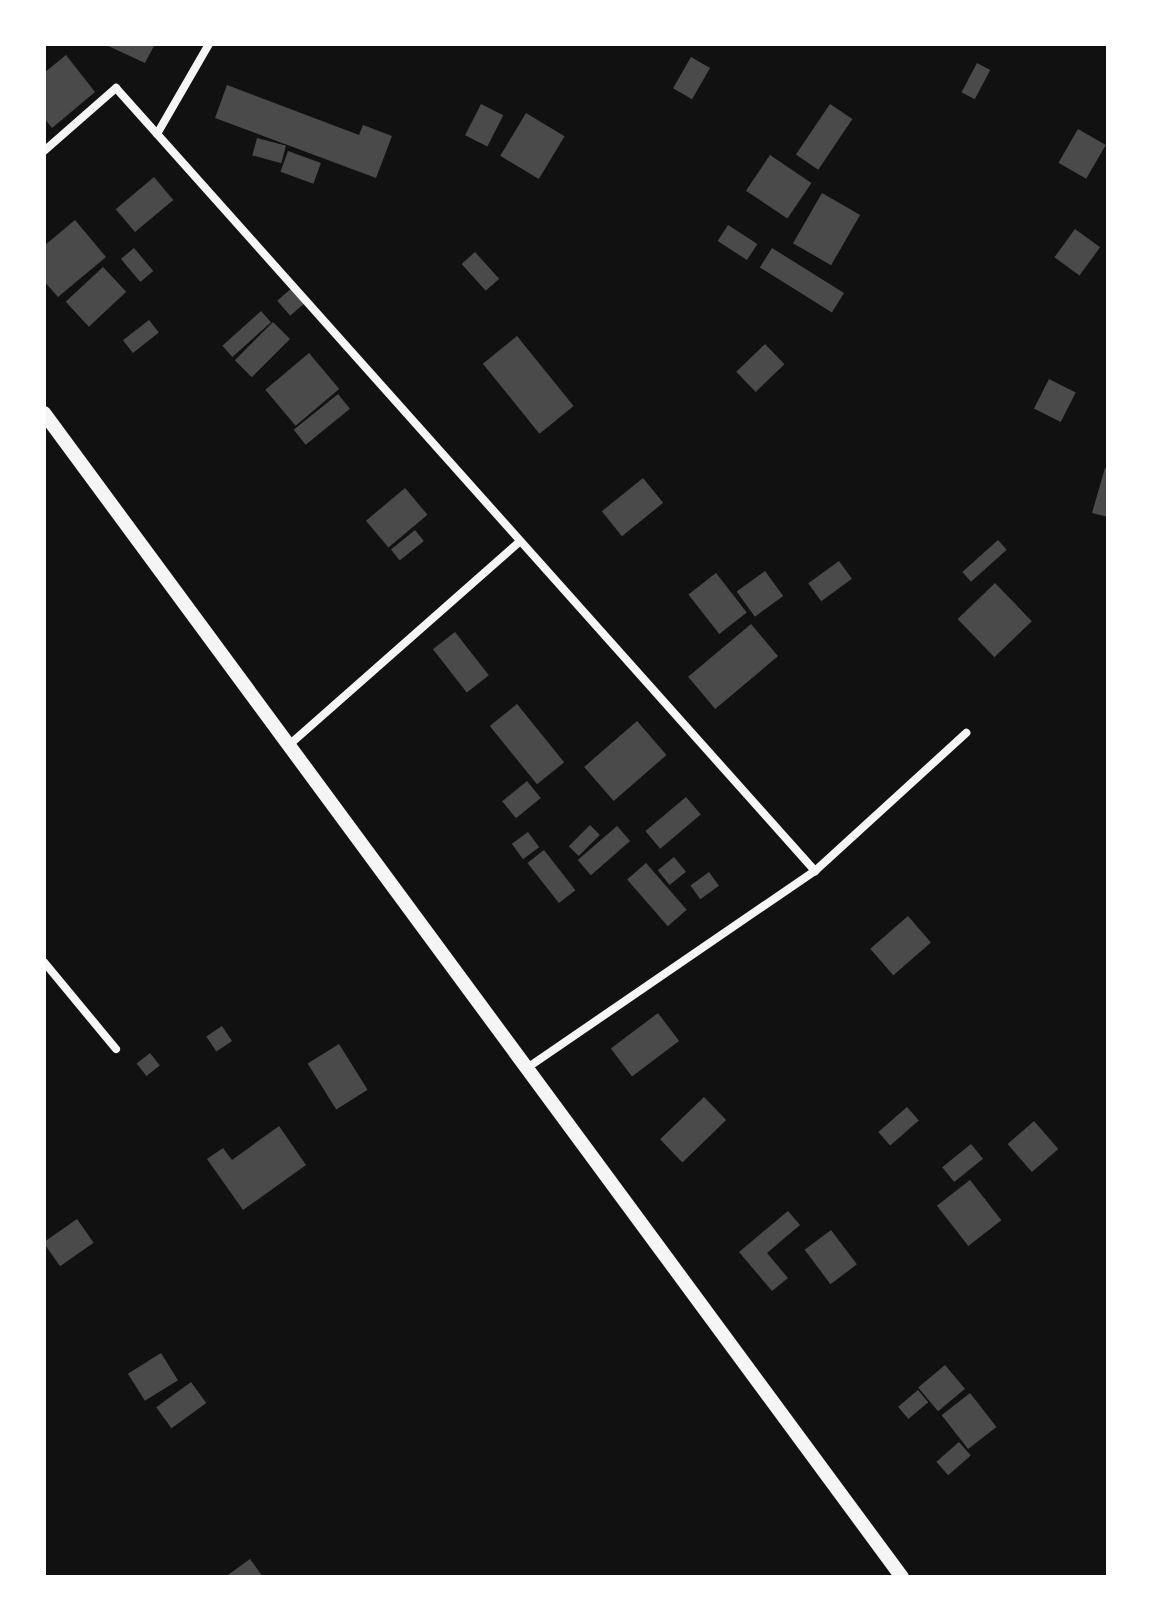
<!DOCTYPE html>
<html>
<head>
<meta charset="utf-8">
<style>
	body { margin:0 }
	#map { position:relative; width:1152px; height:1621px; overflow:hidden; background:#111; font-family:Commissioner,sans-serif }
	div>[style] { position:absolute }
	.building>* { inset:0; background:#4a4a4a; transform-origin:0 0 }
	.minor>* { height:8px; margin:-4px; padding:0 4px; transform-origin:4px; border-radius:4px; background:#f5f5f5 }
	.tertiary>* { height:14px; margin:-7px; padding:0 7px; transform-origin:7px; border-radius:7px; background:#f5f5f5 }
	span { translate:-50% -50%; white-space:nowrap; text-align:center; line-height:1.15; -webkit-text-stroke:8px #fff; paint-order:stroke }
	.frame { position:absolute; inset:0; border:46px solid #fff; pointer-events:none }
</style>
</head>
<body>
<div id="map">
	<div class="building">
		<div style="clip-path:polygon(104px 44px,155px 44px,145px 63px)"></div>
		<div style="clip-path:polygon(66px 55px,95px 92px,52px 128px,44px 118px,44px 73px)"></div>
		<div style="left:691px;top:57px;width:22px;height:36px;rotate:30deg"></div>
		<div style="left:977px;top:63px;width:15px;height:33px;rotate:28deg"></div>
		<div style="clip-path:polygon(227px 85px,359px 135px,363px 125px,392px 136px,376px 178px,215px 118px)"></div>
		<div style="left:481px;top:104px;width:25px;height:35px;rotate:27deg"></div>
		<div style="left:830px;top:104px;width:27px;height:61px;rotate:34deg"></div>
		<div style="left:526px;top:113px;width:45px;height:50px;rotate:31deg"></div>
		<div style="left:1078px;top:129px;width:32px;height:39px;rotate:30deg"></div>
		<div style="left:257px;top:138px;width:30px;height:18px;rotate:15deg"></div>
		<div style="left:288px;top:151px;width:35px;height:22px;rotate:20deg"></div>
		<div style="left:770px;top:155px;width:50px;height:43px;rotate:34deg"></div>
		<div style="left:154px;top:177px;width:30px;height:50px;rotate:50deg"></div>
		<div style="left:822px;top:193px;width:44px;height:58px;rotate:30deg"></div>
		<div style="clip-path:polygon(75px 220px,106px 257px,58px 297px,44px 281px,44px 246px)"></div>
		<div style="left:728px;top:225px;width:35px;height:19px;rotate:33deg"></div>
		<div style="left:1075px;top:229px;width:31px;height:35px;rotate:36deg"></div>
		<div style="left:134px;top:248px;width:30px;height:17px;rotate:50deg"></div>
		<div style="left:772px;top:248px;width:85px;height:23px;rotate:32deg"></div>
		<div style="left:475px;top:252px;width:36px;height:18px;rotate:48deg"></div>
		<div style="left:103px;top:267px;width:34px;height:51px;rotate:47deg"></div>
		<div style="left:293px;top:287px;width:20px;height:21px;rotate:49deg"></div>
		<div style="left:261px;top:311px;width:15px;height:52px;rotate:48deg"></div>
		<div style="left:149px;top:320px;width:16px;height:33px;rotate:52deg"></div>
		<div style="left:273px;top:322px;width:24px;height:54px;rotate:45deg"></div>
		<div style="left:517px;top:336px;width:90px;height:44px;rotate:51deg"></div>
		<div style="left:765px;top:344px;width:28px;height:40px;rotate:46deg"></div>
		<div style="left:309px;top:353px;width:47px;height:57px;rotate:50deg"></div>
		<div style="left:1049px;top:379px;width:30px;height:33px;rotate:27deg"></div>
		<div style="left:338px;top:394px;width:19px;height:57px;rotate:51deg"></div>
		<div style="clip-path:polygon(1105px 468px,1108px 469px,1108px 517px,1092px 513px)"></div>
		<div style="left:643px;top:478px;width:32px;height:53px;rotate:51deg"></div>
		<div style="left:405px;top:488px;width:35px;height:51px;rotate:50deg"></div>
		<div style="left:415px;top:530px;width:14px;height:31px;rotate:51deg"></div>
		<div style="left:998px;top:540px;width:13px;height:48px;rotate:48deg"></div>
		<div style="left:839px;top:561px;width:22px;height:38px;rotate:54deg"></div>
		<div style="left:765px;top:571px;width:31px;height:35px;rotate:54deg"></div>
		<div style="left:716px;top:573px;width:50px;height:35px;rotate:52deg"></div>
		<div style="left:995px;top:583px;width:53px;height:52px;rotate:46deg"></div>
		<div style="left:751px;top:624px;width:42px;height:82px;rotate:50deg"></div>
		<div style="left:455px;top:632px;width:55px;height:28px;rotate:52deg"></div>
		<div style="left:517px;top:704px;width:75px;height:35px;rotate:51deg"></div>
		<div style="left:637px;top:721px;width:45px;height:70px;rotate:49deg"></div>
		<div style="left:527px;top:781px;width:22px;height:32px;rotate:51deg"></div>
		<div style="left:686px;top:797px;width:23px;height:53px;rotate:50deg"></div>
		<div style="left:590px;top:825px;width:14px;height:30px;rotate:45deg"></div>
		<div style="left:617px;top:826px;width:20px;height:52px;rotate:49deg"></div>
		<div style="left:528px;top:832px;width:19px;height:20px;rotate:54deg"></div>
		<div style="left:544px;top:850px;width:51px;height:21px;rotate:52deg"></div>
		<div style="left:674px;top:857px;width:19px;height:21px;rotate:51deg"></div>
		<div style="left:646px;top:863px;width:62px;height:25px;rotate:49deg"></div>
		<div style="left:709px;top:872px;width:17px;height:23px;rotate:54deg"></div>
		<div style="left:908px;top:916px;width:35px;height:50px;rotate:49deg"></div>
		<div style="left:658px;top:1013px;width:35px;height:59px;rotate:53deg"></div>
		<div style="left:222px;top:1026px;width:18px;height:19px;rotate:56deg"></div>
		<div style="left:339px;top:1044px;width:54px;height:37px;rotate:58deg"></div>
		<div style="left:150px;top:1053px;width:16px;height:17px;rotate:52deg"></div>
		<div style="left:704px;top:1097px;width:32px;height:61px;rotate:46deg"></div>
		<div style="left:907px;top:1107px;width:18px;height:38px;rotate:49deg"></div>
		<div style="left:1034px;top:1121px;width:37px;height:35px;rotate:49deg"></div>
		<div style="clip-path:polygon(279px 1126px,306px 1165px,243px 1210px,207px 1159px,223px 1148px,232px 1160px)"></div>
		<div style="left:971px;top:1144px;width:19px;height:37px;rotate:51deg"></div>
		<div style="left:970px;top:1180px;width:51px;height:42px;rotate:52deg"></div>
		<div style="clip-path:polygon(788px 1211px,800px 1225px,767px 1253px,788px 1278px,772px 1291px,739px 1252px)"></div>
		<div style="left:77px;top:1219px;width:29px;height:41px;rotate:55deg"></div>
		<div style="left:831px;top:1230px;width:43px;height:33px;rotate:53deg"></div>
		<div style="left:161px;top:1353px;width:32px;height:39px;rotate:58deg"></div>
		<div style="left:945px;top:1365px;width:31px;height:35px;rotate:50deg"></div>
		<div style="left:191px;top:1382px;width:26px;height:43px;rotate:54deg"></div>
		<div style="left:918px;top:1390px;width:16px;height:26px;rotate:50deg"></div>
		<div style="left:970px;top:1393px;width:43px;height:36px;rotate:52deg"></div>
		<div style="left:959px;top:1442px;width:18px;height:30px;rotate:49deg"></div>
		<div style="clip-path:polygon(250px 1559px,263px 1577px,225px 1577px)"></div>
	</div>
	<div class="minor">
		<div style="left:157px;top:134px;width:104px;rotate:-60deg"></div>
		<div style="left:44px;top:151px;width:96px;rotate:-41.2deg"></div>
		<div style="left:116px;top:88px;width:1050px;rotate:48.24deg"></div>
		<div style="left:289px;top:745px;width:308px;rotate:-41.4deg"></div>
		<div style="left:44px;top:962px;width:113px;rotate:50.4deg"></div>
		<div style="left:527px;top:1068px;width:349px;rotate:-34.4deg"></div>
		<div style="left:815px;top:871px;width:205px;rotate:-42.4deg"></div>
	</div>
	<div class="tertiary">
		<div style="left:44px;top:413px;width:1446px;rotate:53.61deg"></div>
	</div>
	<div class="frame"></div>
</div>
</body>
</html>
